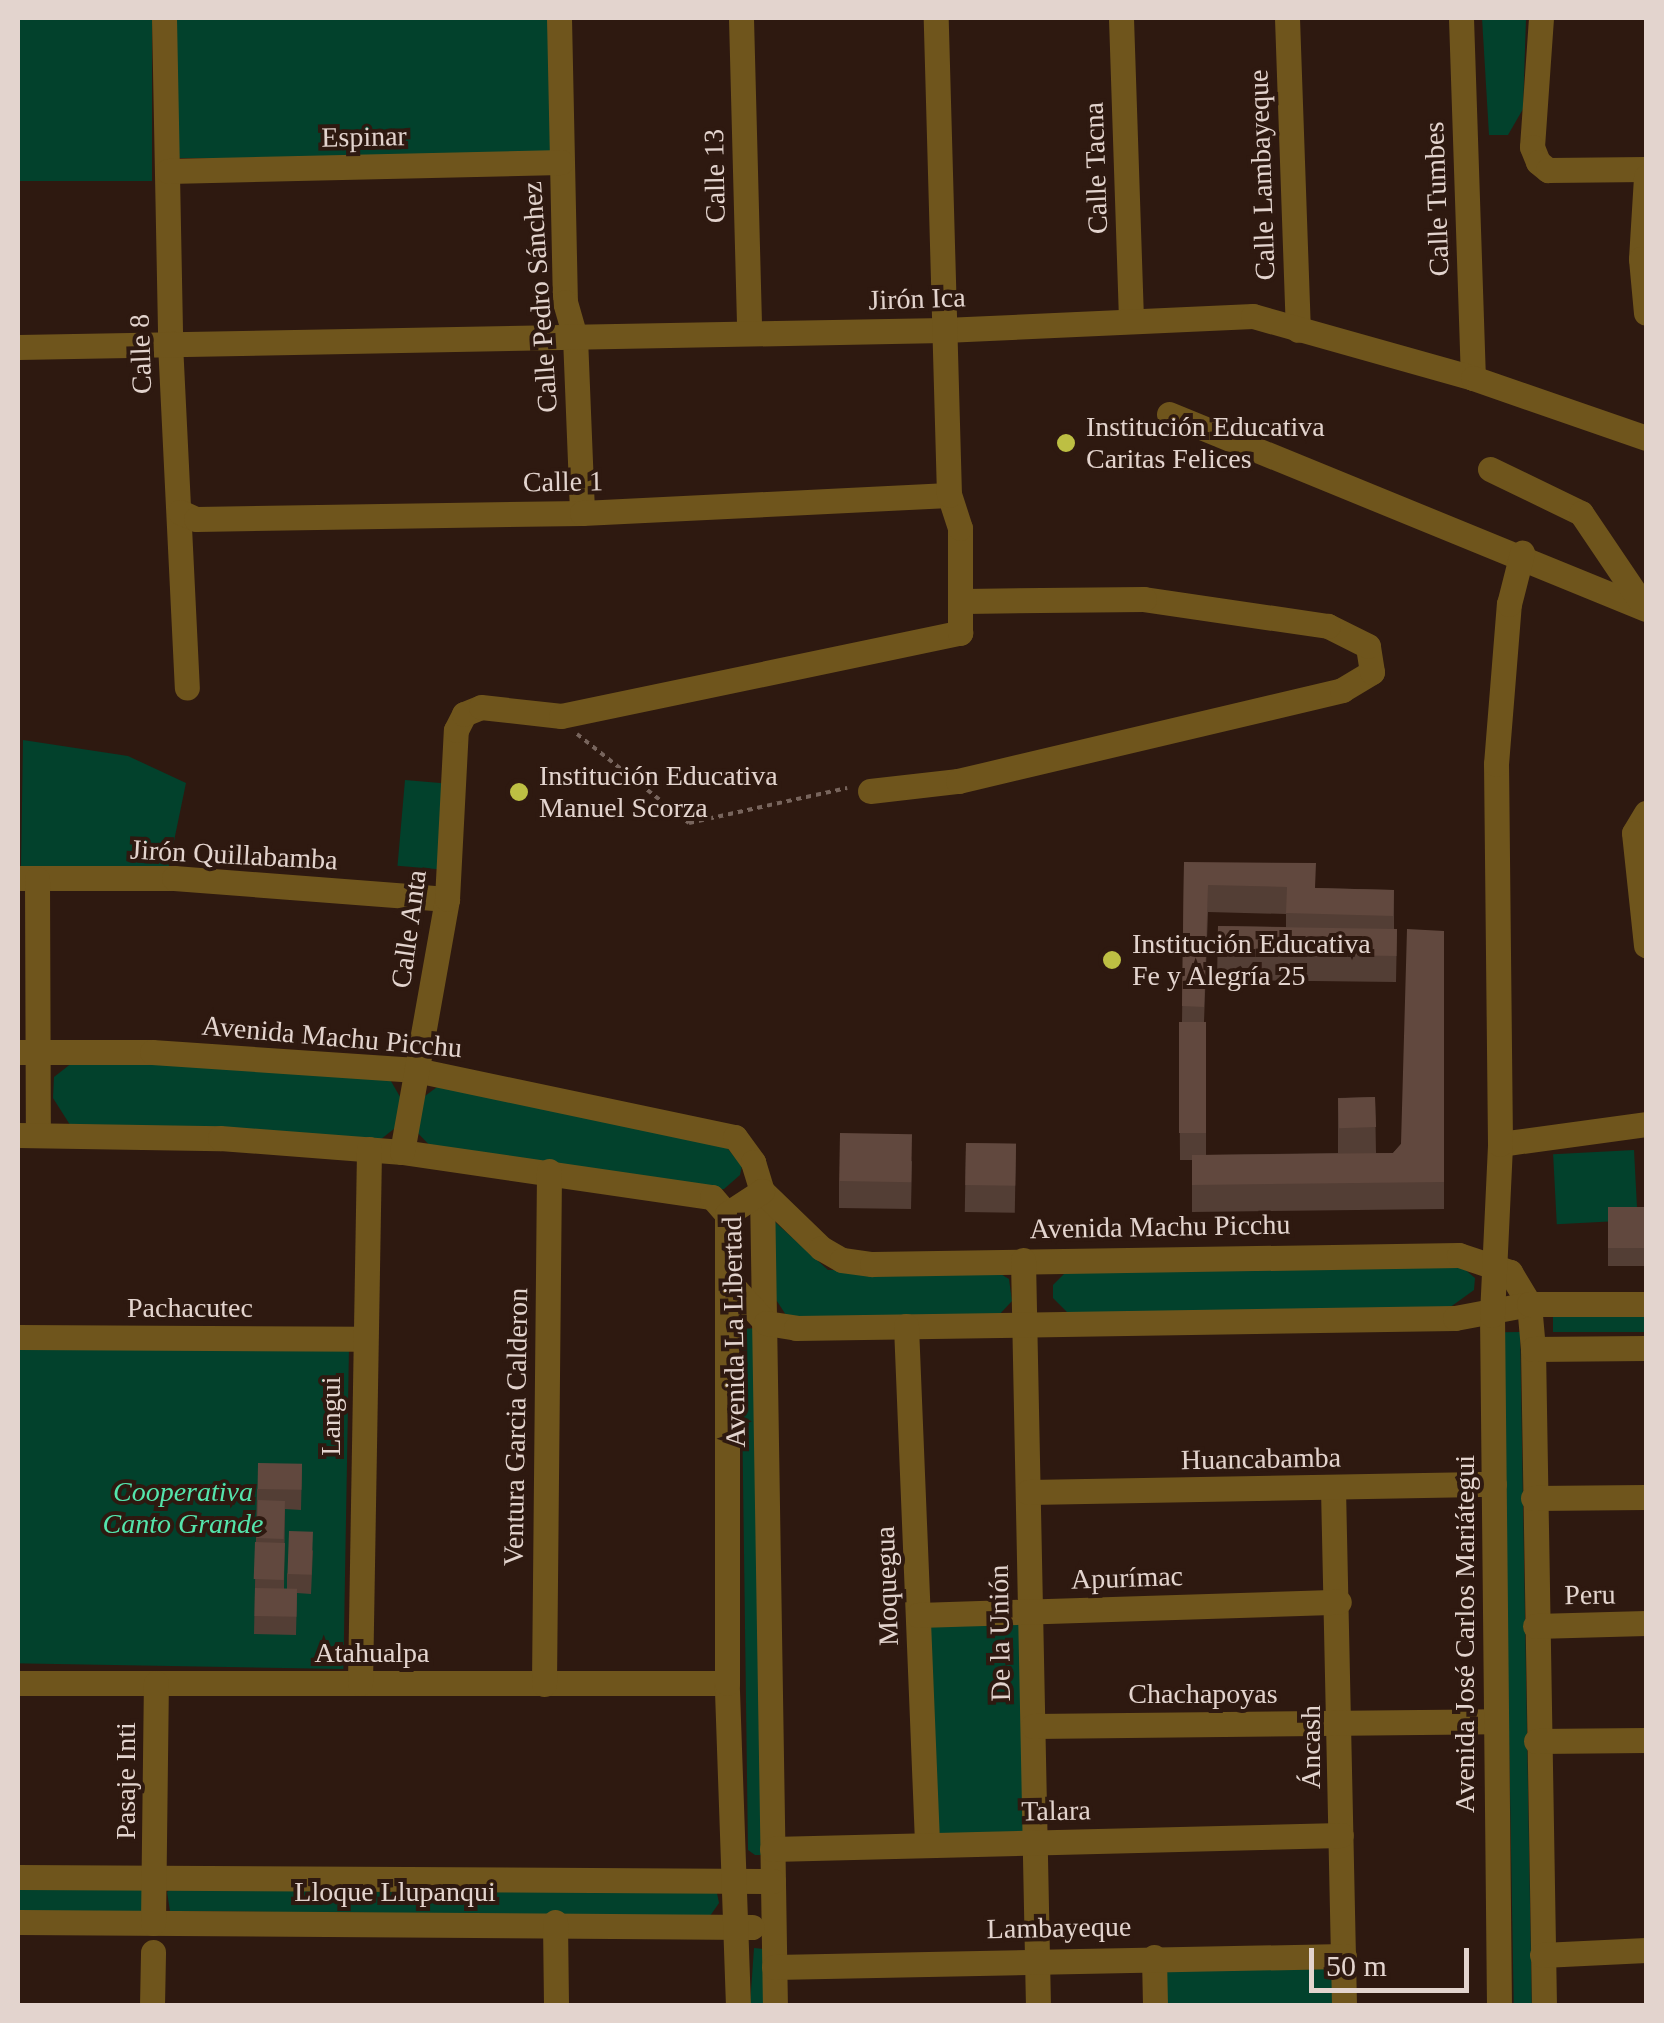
<!DOCTYPE html>
<html>
<head>
<meta charset="utf-8">
<style>
	body { margin:0 }
	#map { position:relative; width:1664px; height:2023px; overflow:hidden; background:#2e1910; font-family:Georgia,serif }
	div>[style] { position:absolute }
	.green>* { inset:0; background:#02412c; transform-origin:0 0 }
	.path>* { height:4px; margin-top:-2px; transform-origin:0; background:repeating-linear-gradient(90deg,#78655d 0 5px,transparent 0 10px) }
	.minor>* { height:25px; margin:-12.5px; padding:0 12.5px; transform-origin:12.5px; border-radius:12.5px; background:#6f551c }
	.wall>* { inset:0; background:#533e35; transform-origin:0 0 }
	.building>* { inset:0; background:#61483e; transform-origin:0 0 }
	.dots>* { width:28px; height:28px; translate:-50% -50%; box-sizing:border-box; border:5px solid #2e1910; border-radius:50% }
	span { translate:-50% -50%; white-space:nowrap; text-align:center; line-height:1.15; -webkit-text-stroke:8px #2e1910; paint-order:stroke }
	.street-label { font-size:28px; color:#e3d4ce }
	.poi-label { font-size:28px; color:#e3d4ce }
	.left { translate:0 -50%; text-align:left }
	.park-label { font-size:28px; color:#54e5ac; font-style:italic }
	.frame { position:absolute; inset:0; border:20px solid #e3d4ce; pointer-events:none }
	.scale { position:absolute; left:1309px; top:1948px; width:160px; height:45px; box-sizing:border-box; border:5px solid #e3d4ce; border-top:0; padding-left:12px; font-size:30px; line-height:35px; white-space:nowrap; color:#e3d4ce; -webkit-text-stroke:8px #2e1910; paint-order:stroke }
</style>
</head>
<body>
<div id="map">
	<div class="green">
		<div style="left:19px;top:18px;width:133px;height:163px"></div>
		<div style="left:175px;top:18px;width:376px;height:140px"></div>
		<div style="clip-path:polygon(1482px 18px,1526px 18px,1523px 109px,1508px 135px,1489px 135px)"></div>
		<div style="clip-path:polygon(23px 740px,128px 756px,186px 783px,168px 870px,21px 867px)"></div>
		<div style="left:405px;top:780px;width:47px;height:86px;rotate:5deg"></div>
		<div style="clip-path:polygon(77px 1059px,388px 1076px,403px 1102px,399px 1125px,376px 1143px,72px 1128px,53px 1098px,54px 1077px)"></div>
		<div style="clip-path:polygon(441px 1084px,720px 1139px,742px 1166px,740px 1175px,724px 1189px,707px 1189px,434px 1150px,415px 1130px,421px 1099px)"></div>
		<div style="left:1634px;top:1150px;width:70px;height:81px;rotate:87deg"></div>
		<div style="clip-path:polygon(774px 1221px,828px 1270px,994px 1270px,1009px 1279px,1012px 1301px,998px 1316px,798px 1320px,786px 1315px,773px 1295px)"></div>
		<div style="clip-path:polygon(1456px 1262px,1475px 1278px,1474px 1290px,1449px 1308px,1069px 1314px,1053px 1298px,1053px 1285px,1070px 1268px)"></div>
		<div style="left:1646px;top:1314px;width:18px;height:93px;rotate:90deg"></div>
		<div style="clip-path:polygon(757px 1328px,763px 1855px,755px 1855px,748px 1850px,741px 1329px)"></div>
		<div style="left:1520px;top:1332px;width:674px;height:18px;rotate:89deg"></div>
		<div style="left:349px;top:1347px;width:322px;height:331px;rotate:91deg"></div>
		<div style="left:1024px;top:1618px;width:217px;height:100px;rotate:90deg"></div>
		<div style="left:18px;top:1883px;width:125px;height:29px"></div>
		<div style="clip-path:polygon(176px 1885px,717px 1893px,719px 1903px,710px 1916px,170px 1911px,167px 1892px)"></div>
		<div style="clip-path:polygon(754px 1948px,765px 1949px,769px 2005px,750px 2005px)"></div>
		<div style="left:1159px;top:1961px;width:179px;height:44px"></div>
	</div>
	<div class="path">
		<div style="left:577px;top:734px;width:143px;rotate:38.5deg"></div>
		<div style="left:689px;top:823px;width:162px;rotate:-12.5deg"></div>
	</div>
	<div class="minor">
		<div style="left:164px;top:18px;width:325px;rotate:88.9deg"></div>
		<div style="left:170px;top:343px;width:345px;rotate:87.2deg"></div>
		<div style="left:559px;top:18px;width:284px;rotate:88.8deg"></div>
		<div style="left:565px;top:302px;width:36px;rotate:74deg"></div>
		<div style="left:575px;top:337px;width:176px;rotate:87.7deg"></div>
		<div style="left:741px;top:18px;width:315px;rotate:88.5deg"></div>
		<div style="left:1121px;top:18px;width:298px;rotate:88.1deg"></div>
		<div style="left:1287px;top:18px;width:312px;rotate:88deg"></div>
		<div style="left:1461px;top:18px;width:360px;rotate:88.1deg"></div>
		<div style="left:1541px;top:18px;width:129px;rotate:94deg"></div>
		<div style="left:1532px;top:147px;width:16px;rotate:68deg"></div>
		<div style="left:1538px;top:162px;width:13px;rotate:39deg"></div>
		<div style="left:1548px;top:170px;width:98px;rotate:-0.6deg"></div>
		<div style="left:168px;top:171px;width:393px;rotate:-1.3deg"></div>
		<div style="left:1646px;top:177px;width:82px;rotate:93.5deg"></div>
		<div style="left:1641px;top:259px;width:54px;rotate:84.7deg"></div>
		<div style="left:18px;top:347px;width:926px;rotate:-1.05deg"></div>
		<div style="left:944px;top:330px;width:309px;rotate:-2.6deg"></div>
		<div style="left:1253px;top:316px;width:229px;rotate:15.7deg"></div>
		<div style="left:1473px;top:378px;width:183px;rotate:19.1deg"></div>
		<div style="left:1169px;top:414px;width:515px;rotate:22.23deg"></div>
		<div style="left:1490px;top:469px;width:101px;rotate:25.8deg"></div>
		<div style="left:1581px;top:513px;width:111px;rotate:56deg"></div>
		<div style="left:180px;top:512px;width:17px;rotate:24deg"></div>
		<div style="left:196px;top:519px;width:386px;rotate:-0.9deg"></div>
		<div style="left:582px;top:513px;width:367px;rotate:-2.8deg"></div>
		<div style="left:870px;top:791px;width:89px;rotate:-6.5deg"></div>
		<div style="left:958px;top:781px;width:395px;rotate:-13.3deg"></div>
		<div style="left:1342px;top:690px;width:35px;rotate:-31deg"></div>
		<div style="left:1372px;top:672px;width:26px;rotate:-99deg"></div>
		<div style="left:1368px;top:646px;width:45px;rotate:-153.4deg"></div>
		<div style="left:1328px;top:626px;width:186px;rotate:-171.7deg"></div>
		<div style="left:1144px;top:599px;width:180px;rotate:179.4deg"></div>
		<div style="left:1646px;top:813px;width:23px;rotate:121deg"></div>
		<div style="left:1634px;top:833px;width:113px;rotate:83.9deg"></div>
		<div style="left:18px;top:878px;width:156px"></div>
		<div style="left:174px;top:878px;width:274px;rotate:4.4deg"></div>
		<div style="left:37px;top:879px;width:255px;rotate:89.8deg"></div>
		<div style="left:18px;top:1052px;width:134px"></div>
		<div style="left:152px;top:1052px;width:265px;rotate:3.9deg"></div>
		<div style="left:416px;top:1070px;width:326px;rotate:11.9deg"></div>
		<div style="left:735px;top:1137px;width:31px;rotate:54deg"></div>
		<div style="left:753px;top:1162px;width:30px;rotate:73deg"></div>
		<div style="left:762px;top:1191px;width:815px;rotate:89.09deg"></div>
		<div style="left:18px;top:1135px;width:202px;rotate:0.9deg"></div>
		<div style="left:220px;top:1138px;width:183px;rotate:4.4deg"></div>
		<div style="left:402px;top:1152px;width:313px;rotate:8.3deg"></div>
		<div style="left:712px;top:1197px;width:23px;rotate:49deg"></div>
		<div style="left:1500px;top:1144px;width:147px;rotate:-7.8deg"></div>
		<div style="left:402px;top:1152px;width:257px;rotate:-79.9deg"></div>
		<div style="left:447px;top:899px;width:169px;rotate:-87deg"></div>
		<div style="left:456px;top:730px;width:18px;rotate:-63deg"></div>
		<div style="left:464px;top:714px;width:18px;rotate:-22deg"></div>
		<div style="left:481px;top:707px;width:81px;rotate:6.4deg"></div>
		<div style="left:561px;top:716px;width:408px;rotate:-11.8deg"></div>
		<div style="left:960px;top:633px;width:105px;rotate:-90deg"></div>
		<div style="left:960px;top:528px;width:35px;rotate:-108deg"></div>
		<div style="left:949px;top:495px;width:477px;rotate:-91.6deg"></div>
		<div style="left:762px;top:1191px;width:82px;rotate:44deg"></div>
		<div style="left:821px;top:1248px;width:24px;rotate:30deg"></div>
		<div style="left:842px;top:1260px;width:30px;rotate:8deg"></div>
		<div style="left:872px;top:1264px;width:587px;rotate:-0.88deg"></div>
		<div style="left:1459px;top:1255px;width:54px;rotate:18.4deg"></div>
		<div style="left:1510px;top:1272px;width:37px;rotate:59deg"></div>
		<div style="left:1529px;top:1304px;width:45px;rotate:84.9deg"></div>
		<div style="left:1533px;top:1349px;width:657px;rotate:89.04deg"></div>
		<div style="left:1023px;top:1260px;width:746px;rotate:88.85deg"></div>
		<div style="left:729px;top:1282px;width:55px;rotate:47.9deg"></div>
		<div style="left:766px;top:1323px;width:30px;rotate:9deg"></div>
		<div style="left:796px;top:1328px;width:659px;rotate:-0.87deg"></div>
		<div style="left:1455px;top:1318px;width:75px;rotate:-10.7deg"></div>
		<div style="left:1529px;top:1304px;width:117px"></div>
		<div style="left:906px;top:1326px;width:517px;rotate:87.67deg"></div>
		<div style="left:18px;top:1337px;width:343px;rotate:0.3deg"></div>
		<div style="left:1533px;top:1349px;width:113px;rotate:-0.5deg"></div>
		<div style="left:1333px;top:1488px;width:518px;rotate:88.78deg"></div>
		<div style="left:1028px;top:1492px;width:466px;rotate:-1deg"></div>
		<div style="left:1533px;top:1498px;width:113px;rotate:-0.5deg"></div>
		<div style="left:918px;top:1615px;width:421px;rotate:-1.8deg"></div>
		<div style="left:1535px;top:1626px;width:111px;rotate:-1.5deg"></div>
		<div style="left:18px;top:1683px;width:709px"></div>
		<div style="left:360px;top:1683px;width:534px;rotate:-89.03deg"></div>
		<div style="left:544px;top:1684px;width:513px;rotate:-89.44deg"></div>
		<div style="left:1033px;top:1726px;width:462px;rotate:-0.6deg"></div>
		<div style="left:1536px;top:1741px;width:110px;rotate:-0.5deg"></div>
		<div style="left:772px;top:1849px;width:569px;rotate:-1.41deg"></div>
		<div style="left:18px;top:1877px;width:755px;rotate:0.3deg"></div>
		<div style="left:18px;top:1922px;width:734px;rotate:0.39deg"></div>
		<div style="left:555px;top:1922px;width:84px;rotate:89.3deg"></div>
		<div style="left:153px;top:1923px;width:240px;rotate:-89.3deg"></div>
		<div style="left:1542px;top:1955px;width:104px;rotate:-2.8deg"></div>
		<div style="left:1154px;top:1957px;width:49px;rotate:88.8deg"></div>
		<div style="left:774px;top:1967px;width:570px;rotate:-1.11deg"></div>
		<div style="left:152px;top:2006px;width:54px;rotate:-88.9deg"></div>
		<div style="left:738px;top:2006px;width:323px;rotate:-92deg"></div>
		<div style="left:727px;top:1683px;width:469px;rotate:-90deg"></div>
		<div style="left:727px;top:1214px;width:42px;rotate:-33.3deg"></div>
		<div style="left:1499px;top:2006px;width:691px;rotate:-90.58deg"></div>
		<div style="left:1492px;top:1315px;width:171px;rotate:-87.3deg"></div>
		<div style="left:1500px;top:1144px;width:380px;rotate:-90.6deg"></div>
		<div style="left:1496px;top:764px;width:161px;rotate:-85.4deg"></div>
		<div style="left:1509px;top:604px;width:53px;rotate:-75.7deg"></div>
	</div>
	<div class="wall">
		<div style="clip-path:polygon(1184px 862px,1316px 888px,1394px 890px,1394px 929px,1397px 929px,1396px 982px,1217px 980px,1218px 926px,1286px 927px,1286px 914px,1208px 912px,1204px 1022px,1206px 1022px,1206px 1155px,1338px 1153px,1338px 1098px,1375px 1097px,1376px 1153px,1393px 1153px,1401px 1144px,1444px 931px,1444px 1209px,1192px 1212px,1192px 1160px,1180px 1160px,1179px 1022px,1182px 1022px)"></div>
		<div style="left:966px;top:1143px;width:50px;height:69px;rotate:1deg"></div>
		<div style="clip-path:polygon(912px 1161px,911px 1209px,839px 1208px,839px 1181px)"></div>
		<div style="left:1608px;top:1207px;width:38px;height:59px"></div>
		<div style="clip-path:polygon(302px 1464px,301px 1510px,285px 1509px,284px 1589px,287px 1589px,287px 1574px,313px 1550px,311px 1594px,297px 1593px,296px 1635px,254px 1634px,257px 1489px)"></div>
	</div>
	<div class="building">
		<div style="clip-path:polygon(1184px 862px,1316px 863px,1315px 888px,1394px 890px,1393px 916px,1286px 913px,1287px 887px,1208px 885px,1204px 1007px,1182px 1006px)"></div>
		<div style="left:1218px;top:926px;width:179px;height:27px;rotate:1deg"></div>
		<div style="clip-path:polygon(1407px 929px,1444px 931px,1444px 1182px,1192px 1185px,1192px 1155px,1393px 1153px,1401px 1144px)"></div>
		<div style="left:1179px;top:1022px;width:27px;height:111px"></div>
		<div style="left:1375px;top:1097px;width:30px;height:37px;rotate:88deg"></div>
		<div style="left:840px;top:1133px;width:72px;height:48px;rotate:1deg"></div>
		<div style="left:966px;top:1143px;width:50px;height:42px;rotate:1deg"></div>
		<div style="left:1608px;top:1207px;width:38px;height:41px"></div>
		<div style="left:258px;top:1463px;width:44px;height:26px;rotate:1deg"></div>
		<div style="left:258px;top:1500px;width:27px;height:38px;rotate:2deg"></div>
		<div style="left:289px;top:1531px;width:24px;height:43px;rotate:2deg"></div>
		<div style="left:255px;top:1542px;width:30px;height:37px;rotate:2deg"></div>
		<div style="left:255px;top:1588px;width:42px;height:28px;rotate:1deg"></div>
	</div>
	<div class="dots">
		<div style="left:1066px;top:443px;background:#bdbf43"></div>
		<div style="left:519px;top:792px;background:#bdbf43"></div>
		<div style="left:1112px;top:960px;background:#bdbf43"></div>
	</div>
	<div class="street-label">
		<span style="left:364px;top:137px;rotate:-1deg">Espinar</span>
		<span style="left:1096px;top:168px;rotate:-92deg">Calle Tacna</span>
		<span style="left:1262px;top:175px;rotate:-92deg">Calle Lambayeque</span>
		<span style="left:715px;top:176px;rotate:-91deg">Calle 13</span>
		<span style="left:1437px;top:199px;rotate:-92deg">Calle Tumbes</span>
		<span style="left:540px;top:297px;rotate:-94deg">Calle Pedro Sánchez</span>
		<span style="left:917px;top:299px;rotate:-2deg">Jirón Ica</span>
		<span style="left:141px;top:354px;rotate:-92deg">Calle 8</span>
		<span style="left:563px;top:482px;rotate:-1deg">Calle 1</span>
		<span style="left:234px;top:855px;rotate:3deg">Jirón Quillabamba</span>
		<span style="left:409px;top:929px;rotate:-82deg">Calle Anta</span>
		<span style="left:332px;top:1037px;rotate:5deg">Avenida Machu Picchu</span>
		<span style="left:1160px;top:1227px;rotate:-1deg">Avenida Machu Picchu</span>
		<span style="left:190px;top:1308px">Pachacutec</span>
		<span style="left:734px;top:1332px;rotate:-91deg">Avenida La Libertad</span>
		<span style="left:331px;top:1416px;rotate:-90deg">Langui</span>
		<span style="left:516px;top:1427px;rotate:-89deg">Ventura Garcia Calderon</span>
		<span style="left:1261px;top:1459px;rotate:-1deg">Huancabamba</span>
		<span style="left:1127px;top:1578px;rotate:-2deg">Apurímac</span>
		<span style="left:887px;top:1586px;rotate:-92deg">Moquegua</span>
		<span style="left:1590px;top:1595px;rotate:-1deg">Peru</span>
		<span style="left:1000px;top:1633px;rotate:-91deg">De la Unión</span>
		<span style="left:1465px;top:1634px;rotate:-90deg">Avenida José Carlos Mariátegui</span>
		<span style="left:372px;top:1653px">Atahualpa</span>
		<span style="left:1203px;top:1694px">Chachapoyas</span>
		<span style="left:1311px;top:1747px;rotate:-90deg">Áncash</span>
		<span style="left:126px;top:1781px;rotate:-90deg">Pasaje Inti</span>
		<span style="left:1056px;top:1811px;rotate:-1deg">Talara</span>
		<span style="left:395px;top:1892px">Lloque Llupanqui</span>
		<span style="left:1059px;top:1928px;rotate:-1deg">Lambayeque</span>
	</div>
	<div class="poi-label">
		<span class="left" style="left:1086px;top:443px">Institución Educativa<br>Caritas Felices</span>
		<span class="left" style="left:539px;top:792px">Institución Educativa<br>Manuel Scorza</span>
		<span class="left" style="left:1132px;top:960px">Institución Educativa<br>Fe y Alegría 25</span>
	</div>
	<div class="park-label">
		<span style="left:183px;top:1508px">Cooperativa<br>Canto Grande</span>
	</div>
	<div class="frame"></div>
	<div class="scale">50 m</div>
</div>
</body>
</html>
